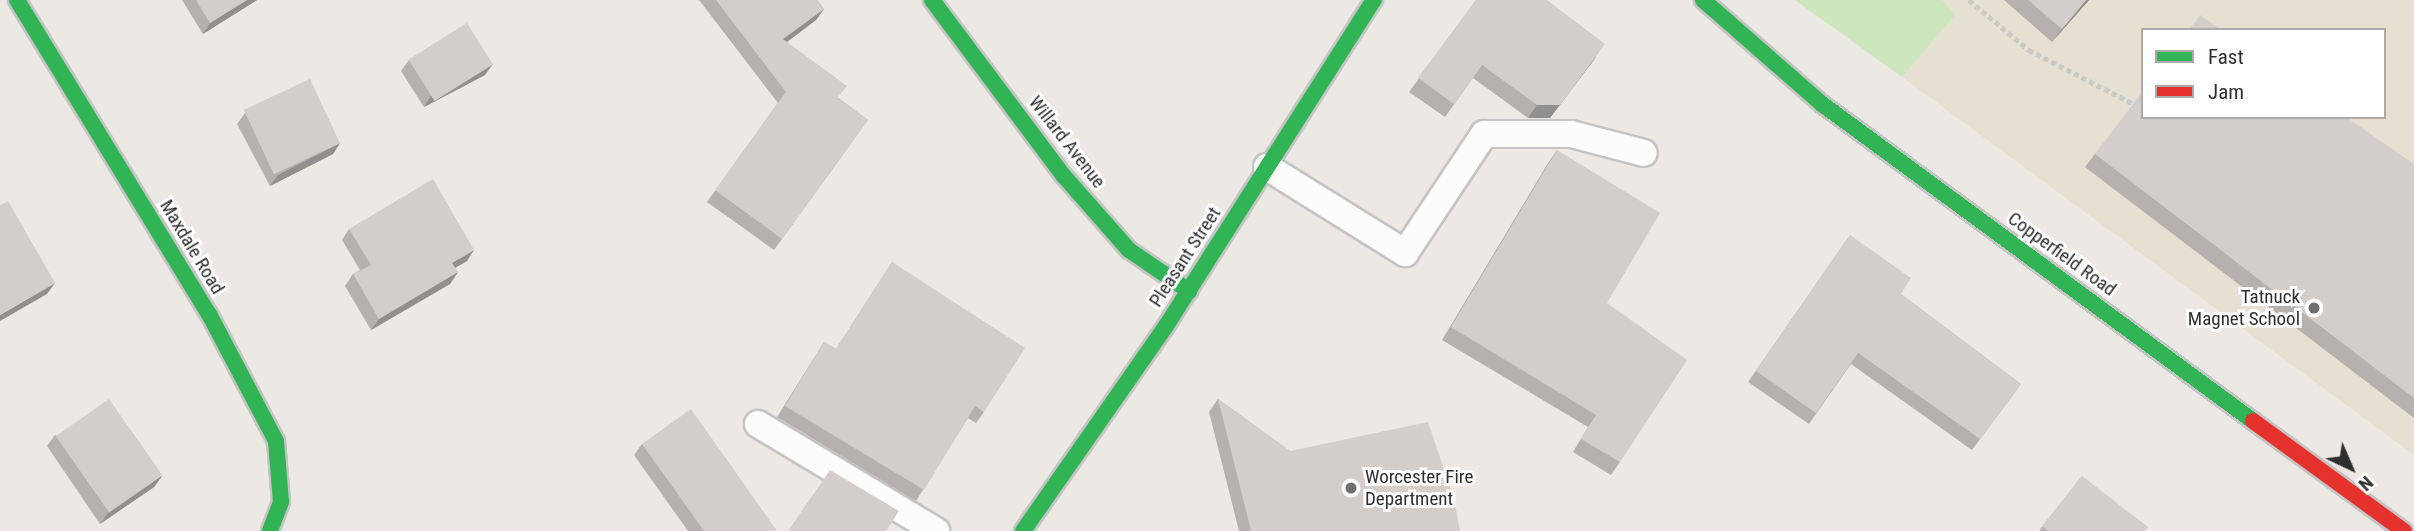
<!DOCTYPE html>
<html>
<head>
<meta charset="utf-8">
<style>
	body { margin:0 }
	#map { position:relative; width:2414px; height:531px; overflow:hidden; background:#ece8e4; font-family:"Roboto Condensed",sans-serif }
	div>[style] { position:absolute }
	.education>* { inset:0; background:#e6e0d3 }
	.green>* { inset:0; background:#cee6be }
	.path>* { height:4.5px; margin-top:-2.25px; transform-origin:0; background:repeating-linear-gradient(90deg,#c9c9c8 0 5px,transparent 0 8.5px) }
	.roads { filter:drop-shadow(2px 0 #c5c4c5) drop-shadow(-2px 0 #c5c4c5) drop-shadow(0 2px #c5c4c5) drop-shadow(0 -2px #c5c4c5) }
	.lane>* { height:26px; margin:-13px; padding:0 13px; transform-origin:13px; border-radius:13px; background:#fcfcfb }
	.fast>* { height:16px; margin:-8px; padding:0 8px; transform-origin:8px; border-radius:8px; background:#30b455 }
	.jam>* { height:16px; margin:-8px; padding:0 8px; transform-origin:8px; border-radius:8px; background:#e5322d }
	.wall>* { inset:0; background:#b4b1af }
	.shaded-wall>* { inset:0; background:#92908e }
	.building>* { inset:0; background:#d1cecb; transform-origin:0 0 }
	.dots>* { width:19px; height:19px; translate:-50% -50%; box-sizing:border-box; border:4px solid #fff; border-radius:50% }
	span { translate:-50% -50%; white-space:nowrap; text-align:center; line-height:1.15; -webkit-text-stroke:6px #fff; paint-order:stroke }
	.street-label { font-size:19px; color:#2e2e2e }
	.poi-label { font-size:19px; color:#2e2e2e }
	.right { translate:-100% -50%; text-align:right }
	.left { translate:0 -50%; text-align:left }
	.legend { position:absolute; left:2141px; top:28px; width:245px; height:91px; box-sizing:border-box; background:#fff; border:2px solid #ababab; margin:0; padding:9px 12px; list-style:none; font-size:21px; color:#2e2e2e }
	.legend li { display:flex; align-items:center; gap:14px; height:35px }
	.legend b { width:35px; border:2px solid #ababab }
	.north { position:absolute; left:2316px; top:433px; width:70px; height:70px; -webkit-text-stroke:5px #fff; paint-order:stroke; rotate:136deg; font-size:19px; font-weight:700; line-height:28px; text-align:center; color:#2e2e2e }
	.north::after { content:''; display:block; margin:auto; width:24px; height:32px; background:#2e2e2e; clip-path:polygon(50% 0,100% 100%,50% 72%,0 100%) }
</style>
</head>
<body>
<div id="map">
	<div class="education">
		<div style="clip-path:polygon(evenodd,1795px 0,2414px 0,2414px 455px,1902px 77px,1795px 0,2143px 30px,2384px 30px,2384px 117px,2143px 117px,2143px 30px)"></div>
	</div>
	<div class="green">
		<div style="clip-path:polygon(1795px 0,1942px 0,1955px 15px,1902px 77px)"></div>
	</div>
	<div class="path">
		<div style="left:1969px;top:0;width:78px;rotate:39.8deg"></div>
		<div style="left:2029px;top:50px;width:118px;rotate:27.2deg"></div>
	</div>
	<div class="roads">
		<div class="lane">
			<div style="left:1267px;top:167px;width:163px;rotate:31.9deg"></div>
			<div style="left:1405px;top:253px;width:143px;rotate:-56.4deg"></div>
			<div style="left:1484px;top:134px;width:87px"></div>
			<div style="left:1571px;top:134px;width:75px;rotate:14.6deg"></div>
			<div style="left:758px;top:424px;width:208px;rotate:31deg"></div>
		</div>
		<div class="fast">
			<div style="left:17px;top:0;width:368px;rotate:58.6deg"></div>
			<div style="left:209px;top:314px;width:144px;rotate:62.2deg"></div>
			<div style="left:276px;top:441px;width:61px;rotate:85.3deg"></div>
			<div style="left:281px;top:502px;width:31px;rotate:111deg"></div>
			<div style="left:932px;top:0;width:219px;rotate:53.2deg"></div>
			<div style="left:1063px;top:175px;width:100px;rotate:48.7deg"></div>
			<div style="left:1129px;top:250px;width:73px;rotate:34.3deg"></div>
			<div style="left:1703px;top:0;width:158px;rotate:41.2deg"></div>
			<div style="left:1822px;top:104px;width:535px;rotate:36.33deg"></div>
			<div style="left:1023px;top:531px;width:250px;rotate:-55.1deg"></div>
			<div style="left:1166px;top:326px;width:387px;rotate:-57.5deg"></div>
		</div>
		<div class="jam">
			<div style="left:2253px;top:421px;width:187px;rotate:36.1deg"></div>
		</div>
	</div>
	<div class="wall">
		<div style="clip-path:polygon(182px 0,257px 0,203px 34px)"></div>
		<div style="clip-path:polygon(699px 0,817px 0,824px 9px,816px 20px,787px 42px,838px 98px,868px 120px,774px 250px,707px 202px,778px 103px)"></div>
		<div style="clip-path:polygon(1476px 0,1596px 57px,1550px 118px,1528px 118px,1473px 78px,1445px 117px,1409px 92px)"></div>
		<div style="clip-path:polygon(2004px 0,2089px 0,2052px 42px)"></div>
		<div style="clip-path:polygon(409px 60px,485px 75px,424px 107px,401px 71px)"></div>
		<div style="clip-path:polygon(245px 113px,340px 143px,333px 154px,270px 186px,237px 124px)"></div>
		<div style="clip-path:polygon(1557px 150px,1607px 303px,1620px 462px,1611px 475px,1573px 452px,1588px 427px,1442px 340px,1548px 163px)"></div>
		<div style="clip-path:polygon(2095px 154px,2414px 164px,2414px 418px,2085px 167px)"></div>
		<div style="clip-path:polygon(349px 229px,467px 261px,455px 268px,458px 272px,450px 284px,371px 330px,345px 286px,353px 274px,360px 270px,342px 240px)"></div>
		<div style="clip-path:polygon(1850px 235px,1901px 294px,2021px 384px,1972px 450px,1851px 364px,1809px 424px,1748px 382px)"></div>
		<div style="clip-path:polygon(892px 262px,984px 412px,976px 423px,968px 418px,916px 501px,777px 417px,824px 342px,836px 349px)"></div>
		<div style="clip-path:polygon(1218px 399px,1290px 451px,1460px 531px,1239px 531px,1209px 412px)"></div>
		<div style="clip-path:polygon(55px 435px,162px 476px,154px 487px,100px 524px,47px 446px)"></div>
		<div style="clip-path:polygon(642px 444px,777px 531px,688px 531px,634px 455px)"></div>
		<div style="clip-path:polygon(2082px 476px,2145px 531px,2039px 531px)"></div>
	</div>
	<div class="shaded-wall">
		<div style="clip-path:polygon(247px 0,257px 0,203px 34px,210px 23px)"></div>
		<div style="clip-path:polygon(2086px 0,2089px 0,2052px 42px,2062px 29px)"></div>
		<div style="clip-path:polygon(824px 9px,816px 20px,775px 51px,783px 39px)"></div>
		<div style="clip-path:polygon(1596px 57px,1550px 118px,1528px 118px,1537px 105px)"></div>
		<div style="clip-path:polygon(493px 64px,485px 75px,424px 107px,431px 96px)"></div>
		<div style="clip-path:polygon(340px 143px,333px 154px,270px 186px,278px 175px)"></div>
		<div style="clip-path:polygon(474px 250px,467px 261px,444px 274px,452px 263px)"></div>
		<div style="clip-path:polygon(458px 272px,450px 284px,371px 330px,379px 319px)"></div>
		<div style="clip-path:polygon(55px 283px,47px 294px,0 321px,0 315px)"></div>
		<div style="clip-path:polygon(162px 476px,154px 487px,100px 524px,108px 513px)"></div>
	</div>
	<div class="building">
		<div style="clip-path:polygon(196px 0,247px 0,210px 23px)"></div>
		<div style="clip-path:polygon(716px 0,817px 0,824px 9px,783px 39px,847px 86px,837px 98px,868px 120px,782px 239px,715px 190px,786px 92px)"></div>
		<div style="clip-path:polygon(1476px 0,1547px 0,1605px 44px,1560px 105px,1537px 105px,1482px 65px,1454px 104px,1418px 78px)"></div>
		<div style="clip-path:polygon(2028px 0,2086px 0,2062px 29px)"></div>
		<div style="clip-path:polygon(2200px 15px,2221px 30px,2189px 30px)"></div>
		<div style="left:467px;top:23px;width:49px;height:69px;rotate:58deg"></div>
		<div style="left:310px;top:79px;width:71px;height:73px;rotate:65deg"></div>
		<div style="clip-path:polygon(2143px 91px,2143px 117px,2346px 117px,2414px 164px,2414px 398px,2095px 154px)"></div>
		<div style="clip-path:polygon(1557px 150px,1660px 213px,1607px 303px,1687px 360px,1620px 462px,1581px 439px,1596px 415px,1451px 327px)"></div>
		<div style="clip-path:polygon(433px 179px,474px 250px,452px 263px,458px 272px,379px 319px,353px 274px,371px 265px,349px 229px)"></div>
		<div style="clip-path:polygon(8px 201px,55px 283px,0 315px,0 205px)"></div>
		<div style="clip-path:polygon(1850px 235px,1911px 278px,1901px 294px,2021px 384px,1980px 439px,1858px 353px,1816px 413px,1756px 371px)"></div>
		<div style="clip-path:polygon(892px 262px,1025px 348px,984px 412px,975px 406px,924px 490px,785px 406px,824px 342px,836px 349px)"></div>
		<div style="left:109px;top:399px;width:93px;height:65px;rotate:55deg"></div>
		<div style="clip-path:polygon(1218px 399px,1290px 451px,1428px 422px,1454px 499px,1460px 531px,1251px 531px)"></div>
		<div style="clip-path:polygon(691px 409px,777px 531px,704px 531px,642px 444px)"></div>
		<div style="clip-path:polygon(830px 470px,899px 511px,886px 531px,788px 531px)"></div>
		<div style="clip-path:polygon(2082px 476px,2148px 527px,2145px 531px,2048px 531px,2042px 526px)"></div>
	</div>
	<div class="dots">
		<div style="left:2314px;top:308px;background:#706f6e"></div>
		<div style="left:1351px;top:488px;background:#706f6e"></div>
	</div>
	<div class="street-label">
		<span style="left:1067px;top:142px;rotate:52deg">Willard Avenue</span>
		<span style="left:192px;top:247px;rotate:59deg">Maxdale Road</span>
		<span style="left:2062px;top:254px;rotate:36deg">Copperfield Road</span>
		<span style="left:1185px;top:257px;rotate:-57deg">Pleasant Street</span>
	</div>
	<div class="poi-label">
		<span class="right" style="left:2300px;top:308px">Tatnuck<br>Magnet School</span>
		<span class="left" style="left:1365px;top:488px">Worcester Fire<br>Department</span>
	</div>
	<ul class="legend">
	<li><b style="height:9px;background:#30b455"></b>Fast</li>
	<li><b style="height:9px;background:#e5322d"></b>Jam</li>
	</ul>
	<div class="north">N</div>
</div>
</body>
</html>
